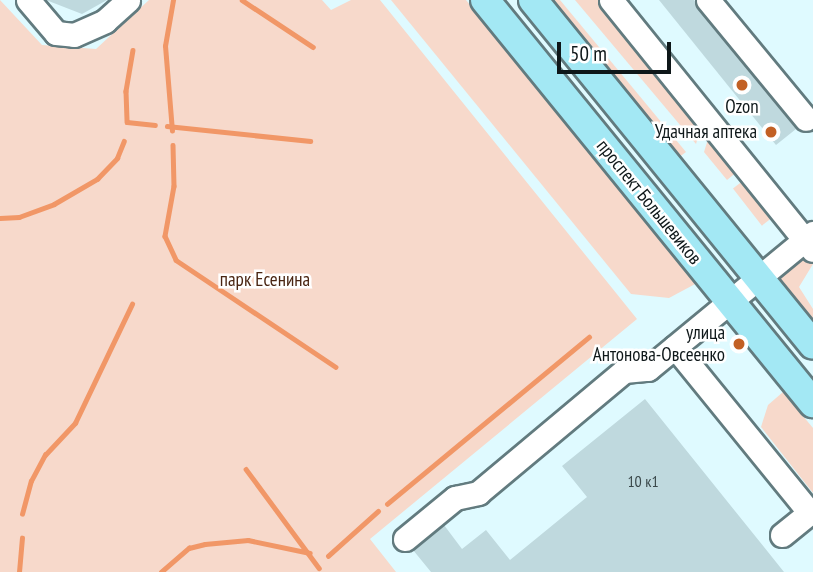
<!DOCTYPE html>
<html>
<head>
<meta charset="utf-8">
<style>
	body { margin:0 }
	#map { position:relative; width:813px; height:572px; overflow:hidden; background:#dffaff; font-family:"PT Sans Narrow",sans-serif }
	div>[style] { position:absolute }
	.green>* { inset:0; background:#f7d9cb; transform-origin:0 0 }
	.stream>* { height:4.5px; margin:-2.25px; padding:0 2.25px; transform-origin:2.25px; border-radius:2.25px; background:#f19767 }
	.building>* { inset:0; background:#bfd9de }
	.roads { filter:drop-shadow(2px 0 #627b7f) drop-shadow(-2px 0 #627b7f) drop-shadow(0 2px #627b7f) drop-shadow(0 -2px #627b7f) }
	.minor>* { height:23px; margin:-11.5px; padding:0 11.5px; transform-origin:11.5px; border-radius:11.5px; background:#fff }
	.major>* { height:28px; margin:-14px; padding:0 14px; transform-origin:14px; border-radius:14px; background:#a3e8f4 }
	.dots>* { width:19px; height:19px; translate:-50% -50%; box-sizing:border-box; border:4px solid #fff; border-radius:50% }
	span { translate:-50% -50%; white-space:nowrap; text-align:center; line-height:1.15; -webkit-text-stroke:5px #fff; paint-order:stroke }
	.number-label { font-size:16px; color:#3a484a }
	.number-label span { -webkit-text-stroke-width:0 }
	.poi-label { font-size:19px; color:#0e1719 }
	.right { translate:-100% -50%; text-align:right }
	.street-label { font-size:19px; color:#0e1719 }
	.park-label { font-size:19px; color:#492512 }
	.scale { position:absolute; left:557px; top:42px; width:114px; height:32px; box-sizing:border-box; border:4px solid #0e1719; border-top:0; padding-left:9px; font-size:21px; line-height:24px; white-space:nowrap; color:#0e1719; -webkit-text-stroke:5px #fff; paint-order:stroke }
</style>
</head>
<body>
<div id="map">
	<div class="green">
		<div style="clip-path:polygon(0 0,42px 45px,96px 49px,149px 0,322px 0,331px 10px,351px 0,380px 0,637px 319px,370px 539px,396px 572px,0 572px)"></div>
		<div style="clip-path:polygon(391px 0,466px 0,697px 283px,669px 298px,631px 294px)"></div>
		<div style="clip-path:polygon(543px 0,560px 0,686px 152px,674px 161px)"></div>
		<div style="clip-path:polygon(575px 0,598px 0,701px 127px,696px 144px)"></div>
		<div style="clip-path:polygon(709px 136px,738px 171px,727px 180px,704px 152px)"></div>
		<div style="left:744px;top:180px;width:47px;height:14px;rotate:52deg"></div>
		<div style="clip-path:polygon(802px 258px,813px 264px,799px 287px,813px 309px,813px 331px,777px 280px)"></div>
		<div style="clip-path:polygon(783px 392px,813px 428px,813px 493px,761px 427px,768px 405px)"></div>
	</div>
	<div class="stream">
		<div style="left:242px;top:0;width:85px;rotate:33.5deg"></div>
		<div style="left:133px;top:50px;width:42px;rotate:99.7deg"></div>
		<div style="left:126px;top:91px;width:31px;rotate:88deg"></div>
		<div style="left:127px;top:122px;width:28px;rotate:6deg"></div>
		<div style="left:167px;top:126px;width:144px;rotate:6deg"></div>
		<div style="left:172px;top:131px;width:85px;rotate:-94.7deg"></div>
		<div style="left:165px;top:46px;width:47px;rotate:-80.1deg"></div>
		<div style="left:173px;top:145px;width:41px;rotate:88.6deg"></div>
		<div style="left:174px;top:186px;width:51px;rotate:100.2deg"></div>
		<div style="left:165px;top:236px;width:26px;rotate:65deg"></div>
		<div style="left:176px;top:260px;width:192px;rotate:33.8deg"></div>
		<div style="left:0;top:218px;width:19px;rotate:-3deg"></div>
		<div style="left:19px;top:217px;width:37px;rotate:-20deg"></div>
		<div style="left:54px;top:204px;width:50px;rotate:-30.2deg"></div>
		<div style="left:97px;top:179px;width:29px;rotate:-46deg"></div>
		<div style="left:117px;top:158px;width:18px;rotate:-68deg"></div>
		<div style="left:246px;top:469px;width:123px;rotate:53.6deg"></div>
		<div style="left:387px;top:504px;width:262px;rotate:-39.6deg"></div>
		<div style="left:22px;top:514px;width:34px;rotate:-75deg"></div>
		<div style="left:31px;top:481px;width:30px;rotate:-62deg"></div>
		<div style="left:45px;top:455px;width:44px;rotate:-46.8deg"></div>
		<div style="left:75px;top:423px;width:132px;rotate:-64.4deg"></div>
		<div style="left:328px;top:556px;width:67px;rotate:-42deg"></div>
		<div style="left:19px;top:572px;width:34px;rotate:-85deg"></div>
		<div style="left:161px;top:572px;width:37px;rotate:-41deg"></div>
		<div style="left:189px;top:548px;width:16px;rotate:-14deg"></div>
		<div style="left:205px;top:544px;width:43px;rotate:-5.3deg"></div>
		<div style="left:248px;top:540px;width:63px;rotate:11.8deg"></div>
	</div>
	<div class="building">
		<div style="clip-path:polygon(46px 0,107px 0,82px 14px)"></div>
		<div style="clip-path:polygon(659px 0,694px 0,796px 129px,776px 145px)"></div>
		<div style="clip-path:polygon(645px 399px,784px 572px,431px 572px,413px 550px,444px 525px,462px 549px,486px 530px,510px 560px,587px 497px,562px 466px)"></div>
	</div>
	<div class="roads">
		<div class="minor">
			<div style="left:28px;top:0;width:43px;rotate:49.7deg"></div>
			<div style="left:56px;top:33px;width:18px;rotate:6deg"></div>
			<div style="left:74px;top:35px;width:34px;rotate:-24deg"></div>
			<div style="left:105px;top:21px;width:31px;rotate:-42deg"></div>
			<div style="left:611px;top:0;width:321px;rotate:51.1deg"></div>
			<div style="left:708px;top:0;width:154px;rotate:50.5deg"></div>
			<div style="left:675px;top:347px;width:214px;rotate:50.9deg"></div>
			<div style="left:782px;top:535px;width:40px;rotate:-39deg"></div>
			<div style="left:405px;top:539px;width:65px;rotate:-39.4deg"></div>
			<div style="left:455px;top:498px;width:24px;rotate:-12deg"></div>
			<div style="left:478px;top:493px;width:190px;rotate:-39.9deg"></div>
			<div style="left:624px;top:371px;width:24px;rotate:-5deg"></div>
			<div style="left:648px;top:369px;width:214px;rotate:-39.5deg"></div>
		</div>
		<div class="major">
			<div style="left:485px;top:0;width:520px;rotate:50.86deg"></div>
			<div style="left:533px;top:0;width:444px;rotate:50.9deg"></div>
		</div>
	</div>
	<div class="dots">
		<div style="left:742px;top:85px;background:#c26024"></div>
		<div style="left:771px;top:132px;background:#c26024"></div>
		<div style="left:739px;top:344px;background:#c26024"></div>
	</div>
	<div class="number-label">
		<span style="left:643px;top:481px">10 к1</span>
	</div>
	<div class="poi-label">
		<span style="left:742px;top:107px">Ozon</span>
		<span class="right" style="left:757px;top:132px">Удачная аптека</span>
		<span class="right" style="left:725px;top:344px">улица<br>Антонова-Овсеенко</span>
	</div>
	<div class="street-label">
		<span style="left:649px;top:202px;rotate:51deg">проспект Большевиков</span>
	</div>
	<div class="park-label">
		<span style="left:265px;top:280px">парк Есенина</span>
	</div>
	<div class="scale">50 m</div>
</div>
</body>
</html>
